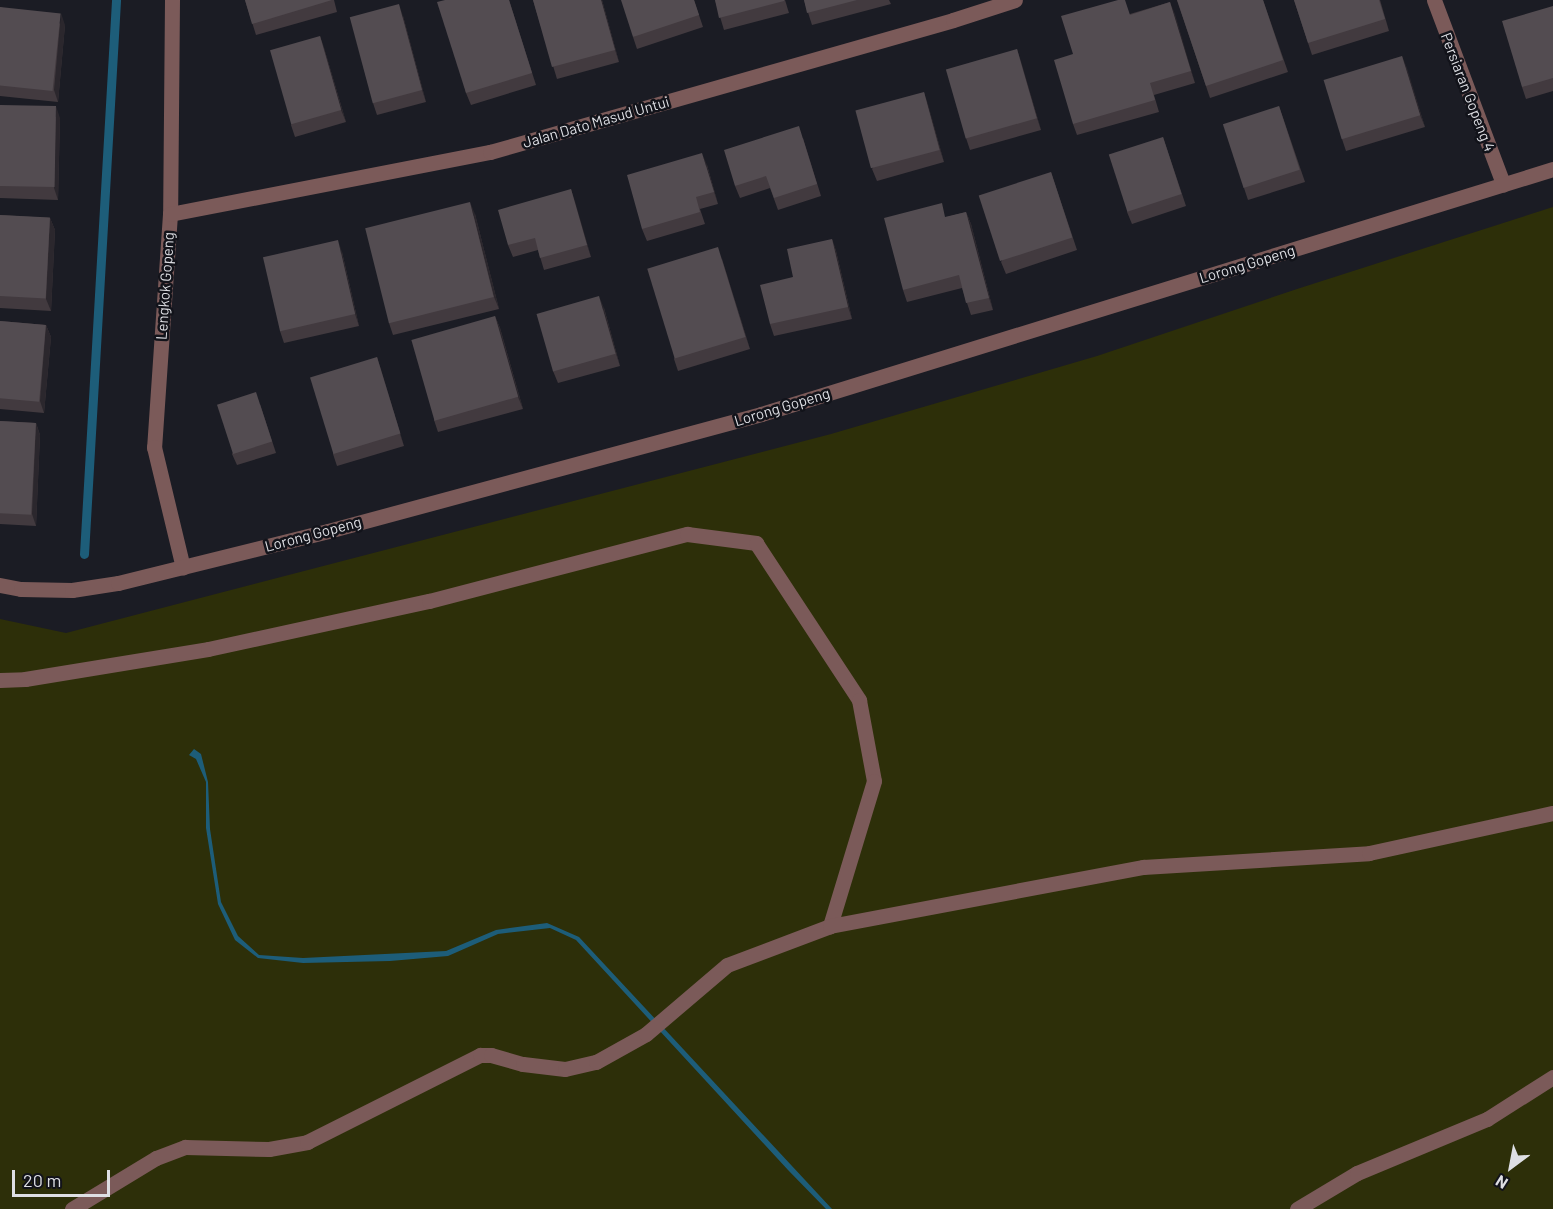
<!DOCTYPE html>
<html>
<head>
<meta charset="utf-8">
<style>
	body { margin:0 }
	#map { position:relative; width:1553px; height:1209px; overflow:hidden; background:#1b1c24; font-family:Barlow,sans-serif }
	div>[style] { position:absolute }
	.green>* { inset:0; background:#2d2f09 }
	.water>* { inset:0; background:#1d5d79 }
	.stream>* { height:9px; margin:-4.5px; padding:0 4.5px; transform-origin:4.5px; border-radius:4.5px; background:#1d5d79 }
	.lane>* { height:15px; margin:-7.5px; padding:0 7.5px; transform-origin:7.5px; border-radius:7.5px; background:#7b5a59 }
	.street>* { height:15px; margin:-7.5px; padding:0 7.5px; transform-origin:7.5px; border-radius:7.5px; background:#7b5a59 }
	.wall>* { inset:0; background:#423a3f }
	.shaded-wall>* { inset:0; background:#2b272d }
	.building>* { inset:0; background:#534c51; transform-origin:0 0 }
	span { translate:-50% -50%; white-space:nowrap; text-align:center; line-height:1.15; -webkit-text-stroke:5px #12131a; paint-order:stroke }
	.street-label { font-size:15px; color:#dedfe4 }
	.north { position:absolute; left:1481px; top:1137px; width:60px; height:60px; -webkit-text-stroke:4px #12131a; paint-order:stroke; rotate:212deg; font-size:16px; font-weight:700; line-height:24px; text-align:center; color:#dedfe4 }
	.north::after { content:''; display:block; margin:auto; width:21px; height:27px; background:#dedfe4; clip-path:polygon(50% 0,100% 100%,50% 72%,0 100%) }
	.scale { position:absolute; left:12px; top:1170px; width:98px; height:27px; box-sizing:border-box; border:3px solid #dedfe4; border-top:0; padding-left:8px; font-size:18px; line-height:21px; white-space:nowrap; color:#dedfe4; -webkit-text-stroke:4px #12131a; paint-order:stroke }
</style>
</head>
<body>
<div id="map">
	<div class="green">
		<div style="clip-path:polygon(1553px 207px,1553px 1209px,0 1209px,0 619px,66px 633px,831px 434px,1097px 356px,1297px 289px)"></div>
	</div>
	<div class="water">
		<div style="clip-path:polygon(194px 749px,201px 754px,208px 782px,210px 829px,221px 902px,238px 936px,259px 955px,303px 958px,446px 951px,496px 930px,547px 923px,579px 937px,832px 1209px,826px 1209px,788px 1170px,576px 940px,550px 928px,498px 934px,448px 956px,390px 961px,303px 963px,258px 958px,235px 940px,218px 904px,206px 828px,206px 782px,196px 759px,189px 755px)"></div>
	</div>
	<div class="stream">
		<div style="left:84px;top:554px;width:555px;rotate:-86.69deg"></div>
	</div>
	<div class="lane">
		<div style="left:0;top:680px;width:25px;rotate:-2deg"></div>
		<div style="left:25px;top:679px;width:185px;rotate:-9.3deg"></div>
		<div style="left:208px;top:649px;width:226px;rotate:-12.3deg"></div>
		<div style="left:429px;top:601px;width:267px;rotate:-14.6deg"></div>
		<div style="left:687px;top:534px;width:70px;rotate:7.4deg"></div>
		<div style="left:756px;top:543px;width:188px;rotate:56.7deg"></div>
		<div style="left:859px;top:700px;width:82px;rotate:79.5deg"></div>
		<div style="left:874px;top:781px;width:152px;rotate:106.9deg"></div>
		<div style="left:72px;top:1209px;width:98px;rotate:-31.3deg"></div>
		<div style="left:156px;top:1158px;width:31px;rotate:-21deg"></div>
		<div style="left:185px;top:1147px;width:84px;rotate:1.4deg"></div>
		<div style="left:269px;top:1149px;width:39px;rotate:-10deg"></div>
		<div style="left:307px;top:1142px;width:194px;rotate:-26.7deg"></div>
		<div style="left:480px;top:1055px;width:11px"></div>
		<div style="left:491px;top:1055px;width:33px;rotate:16deg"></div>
		<div style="left:523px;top:1064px;width:42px;rotate:6.8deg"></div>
		<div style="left:565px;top:1069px;width:32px;rotate:-13deg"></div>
		<div style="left:596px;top:1062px;width:57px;rotate:-29.2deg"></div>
		<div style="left:646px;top:1034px;width:106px;rotate:-40.4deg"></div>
		<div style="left:727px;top:965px;width:110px;rotate:-20.7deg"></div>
		<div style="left:830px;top:926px;width:319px;rotate:-10.7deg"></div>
		<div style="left:1143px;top:867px;width:226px;rotate:-3.5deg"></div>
		<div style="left:1369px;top:853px;width:188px;rotate:-12.3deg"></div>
		<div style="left:1297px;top:1209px;width:70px;rotate:-31deg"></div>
		<div style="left:1357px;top:1173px;width:141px;rotate:-22.6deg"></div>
		<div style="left:1487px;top:1119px;width:78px;rotate:-32.5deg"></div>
	</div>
	<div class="street">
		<div style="left:172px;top:0;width:214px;rotate:90.5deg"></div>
		<div style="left:170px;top:214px;width:234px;rotate:93.9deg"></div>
		<div style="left:154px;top:447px;width:124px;rotate:76.5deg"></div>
		<div style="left:1434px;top:0;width:197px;rotate:69.4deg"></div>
		<div style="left:170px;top:214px;width:326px;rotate:-11deg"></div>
		<div style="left:490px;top:152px;width:481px;rotate:-15.9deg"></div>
		<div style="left:953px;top:20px;width:65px;rotate:-17.9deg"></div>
		<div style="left:0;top:585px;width:21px;rotate:11deg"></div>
		<div style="left:21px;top:589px;width:51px;rotate:1.1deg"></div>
		<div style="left:72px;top:590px;width:47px;rotate:-8.7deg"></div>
		<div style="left:118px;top:583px;width:216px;rotate:-13.9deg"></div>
		<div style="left:328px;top:531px;width:449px;rotate:-15.1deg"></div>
		<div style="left:761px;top:414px;width:829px;rotate:-17.19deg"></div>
	</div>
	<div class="wall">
		<div style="clip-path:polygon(245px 0,334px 0,337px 12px,256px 35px)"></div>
		<div style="clip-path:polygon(445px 0,509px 0,536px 85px,471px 105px,466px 93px)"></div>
		<div style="clip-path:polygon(533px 0,602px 0,619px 62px,557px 79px)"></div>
		<div style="clip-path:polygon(694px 0,703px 27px,637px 49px,633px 37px)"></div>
		<div style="clip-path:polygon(715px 0,785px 0,789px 13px,724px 30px)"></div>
		<div style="clip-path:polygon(804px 0,889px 0,891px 4px,812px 25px)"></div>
		<div style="clip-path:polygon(1177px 0,1263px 0,1288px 72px,1210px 98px)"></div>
		<div style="clip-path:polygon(1294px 0,1380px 0,1389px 31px,1312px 55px)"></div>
		<div style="clip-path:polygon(1170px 2px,1195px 83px,1154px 95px,1159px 112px,1077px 135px,1073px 124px,1073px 54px,1130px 14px)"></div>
		<div style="clip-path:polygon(1553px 6px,1553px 91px,1526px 99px,1522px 87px)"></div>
		<div style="clip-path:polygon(0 7px,65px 25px,58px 102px,0 96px)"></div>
		<div style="clip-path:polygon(403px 16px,426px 102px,377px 115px,373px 103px)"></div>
		<div style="clip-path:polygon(320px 36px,324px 48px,346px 122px,295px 137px,291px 125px)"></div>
		<div style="clip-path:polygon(1017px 49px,1041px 130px,970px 150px,966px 138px)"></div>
		<div style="clip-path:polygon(1402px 56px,1425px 127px,1346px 151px,1342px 139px)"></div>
		<div style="clip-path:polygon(924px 92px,944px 162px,877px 181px,872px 169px)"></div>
		<div style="clip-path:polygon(0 105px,60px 118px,58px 200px,0 198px)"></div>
		<div style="clip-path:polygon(1279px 106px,1305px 182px,1248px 200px,1244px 188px)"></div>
		<div style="clip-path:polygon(1163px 137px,1186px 206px,1132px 224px,1127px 212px)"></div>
		<div style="clip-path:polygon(803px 138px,821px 196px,778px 210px,770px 188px,740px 198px,735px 186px)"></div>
		<div style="clip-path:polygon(707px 165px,718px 204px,700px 209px,705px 224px,647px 241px,642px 229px)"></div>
		<div style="clip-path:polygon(1051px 172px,1077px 250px,1006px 274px,1001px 262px)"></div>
		<div style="clip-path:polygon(571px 189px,591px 257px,544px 270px,538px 250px,513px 257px,508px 245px)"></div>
		<div style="clip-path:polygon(966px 212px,971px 224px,993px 310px,971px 315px,962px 288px,907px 302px,903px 290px,947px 217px)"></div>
		<div style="clip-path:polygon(475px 214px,499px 309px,393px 335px,389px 323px)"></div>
		<div style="clip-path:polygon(0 215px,50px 218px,55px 230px,51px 311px,0 308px)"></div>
		<div style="clip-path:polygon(832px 239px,836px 251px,852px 319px,774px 336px,770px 324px,793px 277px)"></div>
		<div style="clip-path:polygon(342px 252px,359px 326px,284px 343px,280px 331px)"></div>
		<div style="clip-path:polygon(722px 259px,750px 349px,678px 371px,674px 359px)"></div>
		<div style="clip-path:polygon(604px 308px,620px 366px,558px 383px,553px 371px)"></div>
		<div style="clip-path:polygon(495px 316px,500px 328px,523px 409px,438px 432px,434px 420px)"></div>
		<div style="clip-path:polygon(0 321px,46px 325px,51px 337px,44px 413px,0 409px)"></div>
		<div style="clip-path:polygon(377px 357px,404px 446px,337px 466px,333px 454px)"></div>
		<div style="clip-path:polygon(260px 404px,276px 453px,237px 465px,232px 454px)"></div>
		<div style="clip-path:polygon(0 421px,36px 423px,40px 435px,36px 526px,0 524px)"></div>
	</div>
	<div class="shaded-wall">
		<div style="clip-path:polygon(601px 0,602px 0,619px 62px,615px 50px)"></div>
		<div style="clip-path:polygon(1170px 2px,1175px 14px,1195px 83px,1191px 71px)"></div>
		<div style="clip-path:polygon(399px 4px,403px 16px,426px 102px,422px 90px)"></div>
		<div style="clip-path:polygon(61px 13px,65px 25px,58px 102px,54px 90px)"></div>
		<div style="clip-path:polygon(320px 36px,324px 48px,346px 122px,341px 110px)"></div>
		<div style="clip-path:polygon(1017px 49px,1021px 61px,1041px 130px,1037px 118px)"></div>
		<div style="clip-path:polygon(1402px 56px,1407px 68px,1425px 127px,1420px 115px)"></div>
		<div style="clip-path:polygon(924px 92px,928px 104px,944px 162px,940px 150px)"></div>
		<div style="clip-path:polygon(56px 106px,60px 118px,58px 200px,54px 188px)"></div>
		<div style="clip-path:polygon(702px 153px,707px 165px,718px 204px,714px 192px)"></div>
		<div style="clip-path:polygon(571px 189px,575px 201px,591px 257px,587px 245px)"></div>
		<div style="clip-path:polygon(470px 202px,475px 214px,499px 309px,494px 297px)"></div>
		<div style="clip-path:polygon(966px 212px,971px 224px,993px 310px,989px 298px)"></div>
		<div style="clip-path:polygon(50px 218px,55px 230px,51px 311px,46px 299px)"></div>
		<div style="clip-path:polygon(832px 239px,836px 251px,852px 319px,848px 307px)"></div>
		<div style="clip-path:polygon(338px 240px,342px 252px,359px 326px,355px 314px)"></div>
		<div style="clip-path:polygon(718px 247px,722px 259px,750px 349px,746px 337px)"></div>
		<div style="clip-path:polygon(599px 296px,604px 308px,620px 366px,616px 354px)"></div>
		<div style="clip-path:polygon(495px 316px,500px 328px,523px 409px,518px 397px)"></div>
		<div style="clip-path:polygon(46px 325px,51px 337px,44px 413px,40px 401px)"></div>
		<div style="clip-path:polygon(377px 357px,381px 369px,404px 446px,400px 434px)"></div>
		<div style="clip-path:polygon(36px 423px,40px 435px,36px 526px,32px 514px)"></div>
	</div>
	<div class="building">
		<div style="clip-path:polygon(245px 0,332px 0,252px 24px)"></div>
		<div style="clip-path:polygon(445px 0,509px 0,532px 73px,466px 93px,437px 2px)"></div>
		<div style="clip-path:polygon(533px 0,601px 0,615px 50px,552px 67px)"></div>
		<div style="clip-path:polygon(621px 0,694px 0,699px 15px,633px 37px)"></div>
		<div style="clip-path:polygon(715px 0,784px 0,784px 1px,719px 18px)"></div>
		<div style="clip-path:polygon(804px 0,857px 0,807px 13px)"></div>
		<div style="clip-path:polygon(1118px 0,1125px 0,1130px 15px,1170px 2px,1191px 71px,1150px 83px,1155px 100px,1073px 124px,1054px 60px,1073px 54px,1061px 16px)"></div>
		<div style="clip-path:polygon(1177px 0,1263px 0,1283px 60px,1206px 86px)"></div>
		<div style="clip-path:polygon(1294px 0,1379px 0,1385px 19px,1308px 43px)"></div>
		<div style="left:399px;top:4px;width:89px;height:51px;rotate:75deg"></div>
		<div style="clip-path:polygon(1553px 6px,1553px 78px,1522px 87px,1502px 21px)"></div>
		<div style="left:0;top:7px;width:61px;height:78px;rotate:6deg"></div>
		<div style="left:320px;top:36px;width:77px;height:52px;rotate:74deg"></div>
		<div style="left:1017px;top:49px;width:72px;height:74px;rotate:74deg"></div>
		<div style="left:1402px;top:56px;width:62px;height:82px;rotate:73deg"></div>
		<div style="left:924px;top:92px;width:60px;height:71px;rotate:75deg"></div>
		<div style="left:0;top:105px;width:56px;height:81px;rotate:1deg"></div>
		<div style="left:1279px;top:106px;width:67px;height:59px;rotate:72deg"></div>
		<div style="clip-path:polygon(799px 126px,817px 184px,774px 198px,766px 176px,735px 186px,724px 150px)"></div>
		<div style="left:1163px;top:137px;width:60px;height:57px;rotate:72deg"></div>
		<div style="clip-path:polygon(702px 153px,714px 192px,696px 197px,700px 212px,642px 229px,627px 175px)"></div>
		<div style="left:1051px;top:172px;width:69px;height:76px;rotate:72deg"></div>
		<div style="clip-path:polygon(571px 189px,587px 245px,540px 258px,535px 238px,508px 245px,498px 210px)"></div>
		<div style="left:470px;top:202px;width:98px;height:108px;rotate:76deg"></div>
		<div style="clip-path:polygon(942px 203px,945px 217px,966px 212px,989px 298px,966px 303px,959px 275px,903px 290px,884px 218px)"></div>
		<div style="left:0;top:215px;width:50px;height:81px;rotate:3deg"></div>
		<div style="clip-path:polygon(832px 239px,848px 307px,770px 324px,760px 285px,793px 277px,787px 249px)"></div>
		<div style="left:338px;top:240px;width:76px;height:77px;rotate:77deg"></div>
		<div style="left:718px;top:247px;width:94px;height:74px;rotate:73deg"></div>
		<div style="left:599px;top:296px;width:60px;height:65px;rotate:74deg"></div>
		<div style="left:495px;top:316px;width:84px;height:87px;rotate:74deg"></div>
		<div style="left:0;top:321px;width:46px;height:77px;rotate:5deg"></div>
		<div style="left:377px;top:357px;width:80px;height:70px;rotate:73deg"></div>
		<div style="left:256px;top:392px;width:52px;height:41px;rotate:72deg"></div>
		<div style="left:0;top:421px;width:36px;height:92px;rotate:3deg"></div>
	</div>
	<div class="street-label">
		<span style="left:1468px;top:92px;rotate:69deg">Persiaran Gopeng 4</span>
		<span style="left:596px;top:122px;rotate:-16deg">Jalan Dato Masud Untui</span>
		<span style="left:1247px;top:264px;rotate:-17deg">Lorong Gopeng</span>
		<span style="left:165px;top:286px;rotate:-86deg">Lengkok Gopeng</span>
		<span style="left:782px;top:407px;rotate:-17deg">Lorong Gopeng</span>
		<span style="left:313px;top:534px;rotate:-15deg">Lorong Gopeng</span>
	</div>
	<div class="north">N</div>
	<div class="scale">20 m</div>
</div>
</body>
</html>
